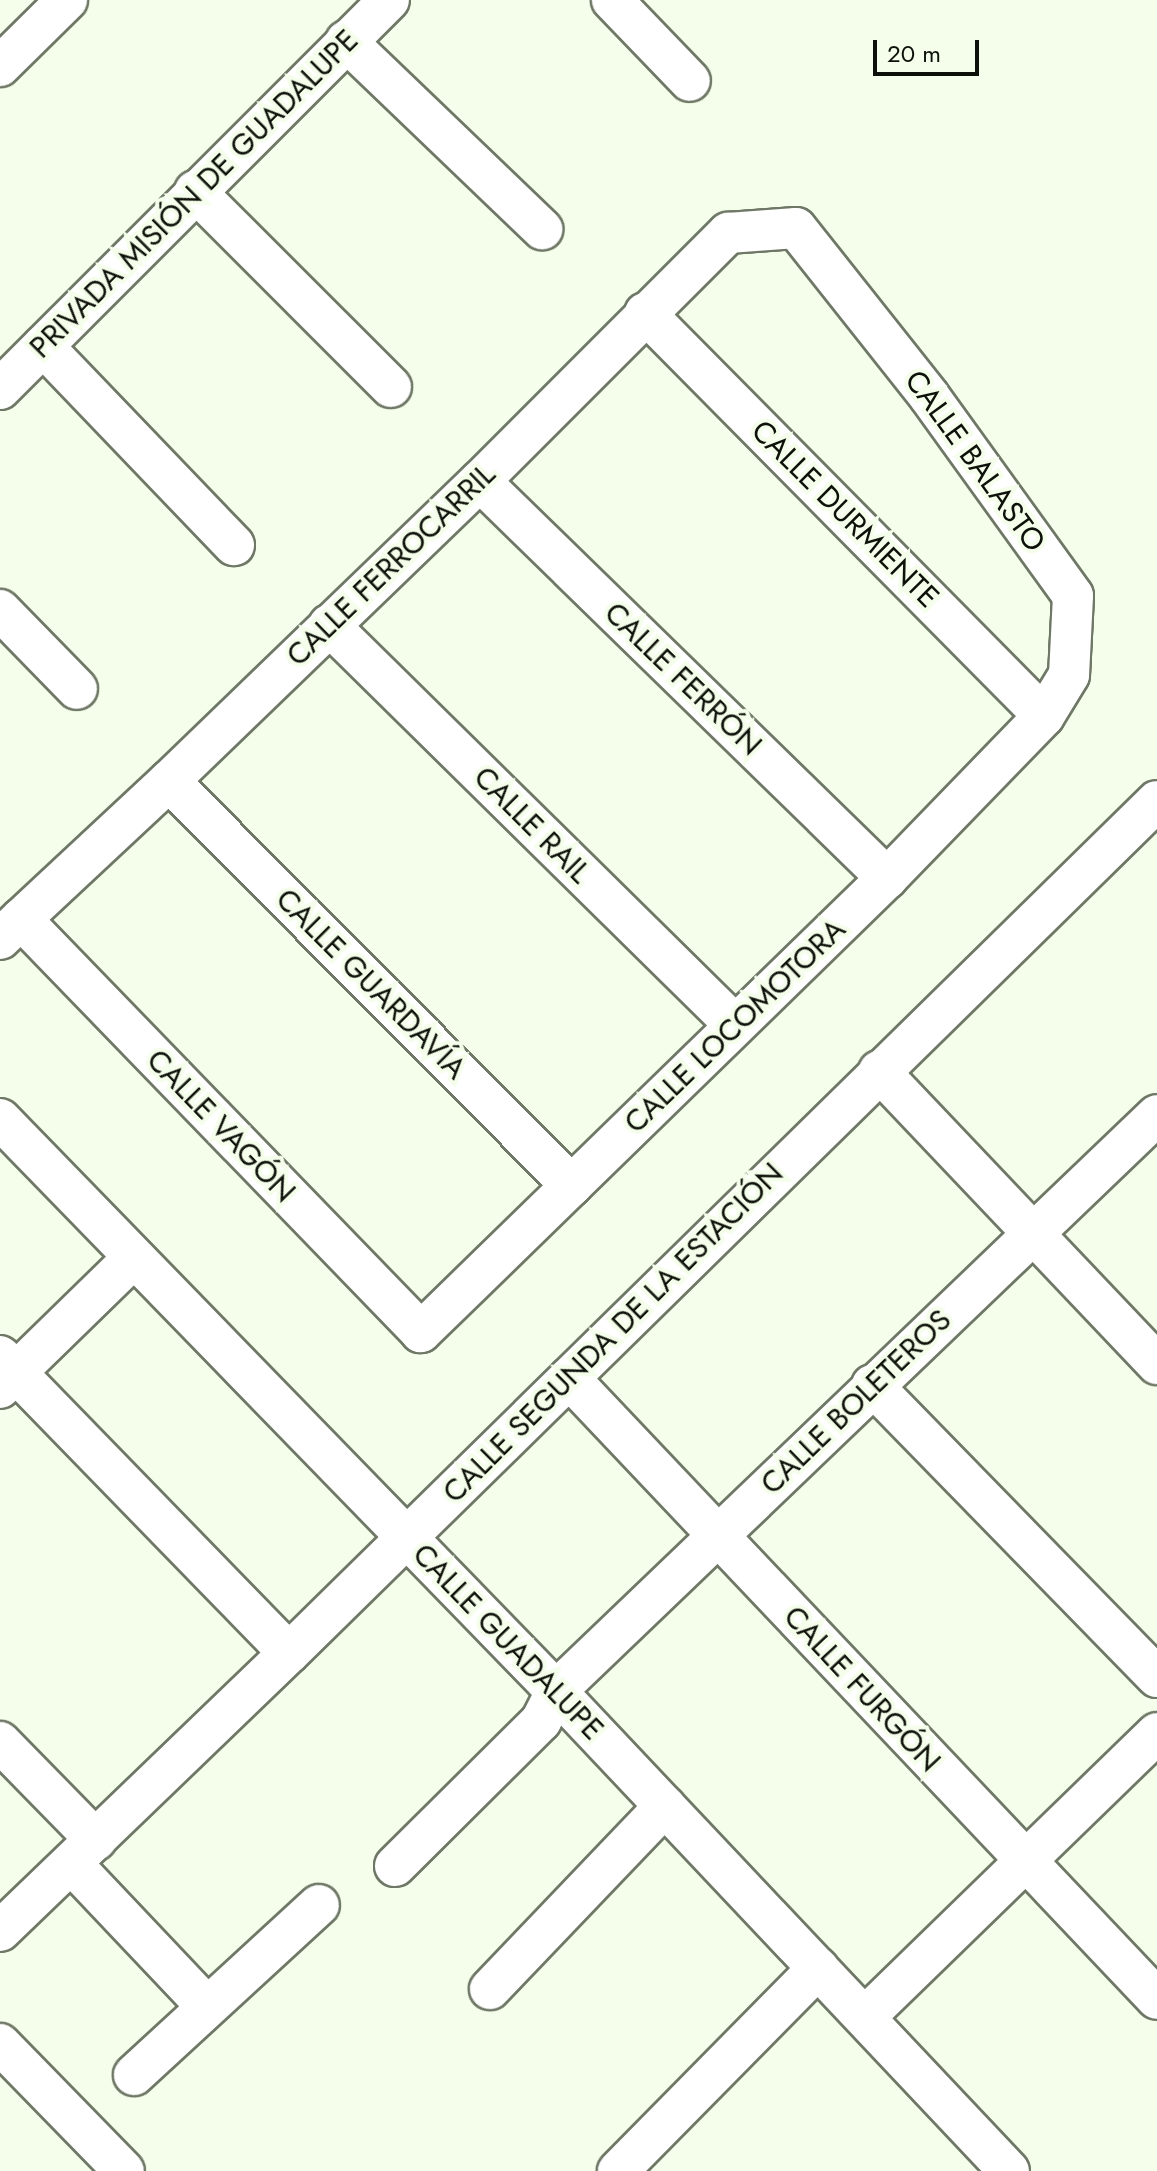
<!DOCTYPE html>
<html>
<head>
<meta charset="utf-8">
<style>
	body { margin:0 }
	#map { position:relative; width:1157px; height:2171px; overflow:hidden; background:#f4feea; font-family:Jost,sans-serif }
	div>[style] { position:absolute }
	.roads { filter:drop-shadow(2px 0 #6f7866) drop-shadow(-2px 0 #6f7866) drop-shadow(0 2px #6f7866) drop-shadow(0 -2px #6f7866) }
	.minor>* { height:40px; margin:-20px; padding:0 20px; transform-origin:20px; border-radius:20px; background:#fff }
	span { translate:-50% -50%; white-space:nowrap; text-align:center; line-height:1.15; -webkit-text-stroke:8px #f4feea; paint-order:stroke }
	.street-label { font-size:30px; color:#0e110a }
	.scale { position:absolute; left:873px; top:40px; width:106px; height:36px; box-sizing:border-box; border:4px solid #0e110a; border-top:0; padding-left:10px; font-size:24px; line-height:28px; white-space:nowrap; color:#0e110a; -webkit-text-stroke:6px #f4feea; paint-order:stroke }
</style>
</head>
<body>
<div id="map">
	<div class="roads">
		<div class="minor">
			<div style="left:612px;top:0;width:112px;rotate:46.1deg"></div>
			<div style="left:346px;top:41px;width:272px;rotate:43.8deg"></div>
			<div style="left:0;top:66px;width:94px;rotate:-44.6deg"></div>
			<div style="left:195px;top:191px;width:277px;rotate:45deg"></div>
			<div style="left:645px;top:313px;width:567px;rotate:45.29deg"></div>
			<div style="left:43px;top:346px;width:276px;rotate:46.2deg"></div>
			<div style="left:0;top:389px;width:550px;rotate:-45deg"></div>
			<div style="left:480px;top:481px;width:569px;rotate:44.29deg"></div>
			<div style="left:0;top:610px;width:110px;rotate:45.7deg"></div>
			<div style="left:329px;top:625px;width:570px;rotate:44.57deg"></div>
			<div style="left:169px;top:781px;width:571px;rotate:45.14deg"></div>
			<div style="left:0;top:939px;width:29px;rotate:-44deg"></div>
			<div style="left:21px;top:919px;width:202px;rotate:-43deg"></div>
			<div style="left:169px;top:781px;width:432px;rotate:-44deg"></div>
			<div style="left:480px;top:481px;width:351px;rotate:-45deg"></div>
			<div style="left:728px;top:233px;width:68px;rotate:-4.2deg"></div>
			<div style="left:796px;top:228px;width:214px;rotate:51.6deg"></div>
			<div style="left:929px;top:396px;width:246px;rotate:54.2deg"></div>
			<div style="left:1073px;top:596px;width:79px;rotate:92.9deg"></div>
			<div style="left:1069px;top:675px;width:48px;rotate:121.4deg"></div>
			<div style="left:1044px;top:716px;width:226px;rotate:134.1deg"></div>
			<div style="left:887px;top:878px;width:651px;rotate:135.75deg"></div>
			<div style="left:421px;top:1332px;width:575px;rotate:-134.08deg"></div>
			<div style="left:879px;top:1071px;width:404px;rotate:46.5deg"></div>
			<div style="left:0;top:1119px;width:798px;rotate:45.81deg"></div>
			<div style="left:556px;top:1691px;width:660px;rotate:46.66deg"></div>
			<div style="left:0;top:1356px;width:414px;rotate:45.8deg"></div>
			<div style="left:569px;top:1378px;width:855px;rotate:46.56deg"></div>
			<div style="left:872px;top:1385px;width:408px;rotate:45.7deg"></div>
			<div style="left:0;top:1388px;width:186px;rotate:-44.3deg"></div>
			<div style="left:0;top:1742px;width:137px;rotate:45.6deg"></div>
			<div style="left:71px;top:1863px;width:198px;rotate:46.6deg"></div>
			<div style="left:395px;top:1866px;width:206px;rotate:-44.8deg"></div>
			<div style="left:541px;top:1721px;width:34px;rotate:-63deg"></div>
			<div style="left:556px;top:1691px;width:832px;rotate:-43.78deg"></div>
			<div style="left:0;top:1931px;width:401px;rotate:-43.9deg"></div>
			<div style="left:289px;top:1653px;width:1216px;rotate:-44.47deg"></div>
			<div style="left:490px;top:1989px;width:253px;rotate:-46.3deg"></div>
			<div style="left:865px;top:2017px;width:407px;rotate:-44.2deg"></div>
			<div style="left:0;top:2044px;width:177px;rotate:45.7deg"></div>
			<div style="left:134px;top:2075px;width:251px;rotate:-42.6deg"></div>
			<div style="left:618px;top:2171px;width:285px;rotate:-45.4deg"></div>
		</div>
	</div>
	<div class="street-label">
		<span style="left:194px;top:194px;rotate:-45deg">PRIVADA MISIÓN DE GUADALUPE</span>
		<span style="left:975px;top:461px;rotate:54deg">CALLE BALASTO</span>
		<span style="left:845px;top:514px;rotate:45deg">CALLE DURMIENTE</span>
		<span style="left:391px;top:565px;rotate:-44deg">CALLE FERROCARRIL</span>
		<span style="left:683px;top:679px;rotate:44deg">CALLE FERRÓN</span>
		<span style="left:532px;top:825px;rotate:45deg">CALLE RAIL</span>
		<span style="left:371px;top:984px;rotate:45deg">CALLE GUARDAVÍA</span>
		<span style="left:735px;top:1026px;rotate:-44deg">CALLE LOCOMOTORA</span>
		<span style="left:221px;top:1126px;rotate:46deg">CALLE VAGÓN</span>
		<span style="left:613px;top:1333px;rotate:-45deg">CALLE SEGUNDA DE LA ESTACIÓN</span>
		<span style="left:856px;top:1402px;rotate:-44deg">CALLE BOLETEROS</span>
		<span style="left:508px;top:1642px;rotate:46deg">CALLE GUADALUPE</span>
		<span style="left:862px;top:1689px;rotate:47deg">CALLE FURGÓN</span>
	</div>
	<div class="scale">20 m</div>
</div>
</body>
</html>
